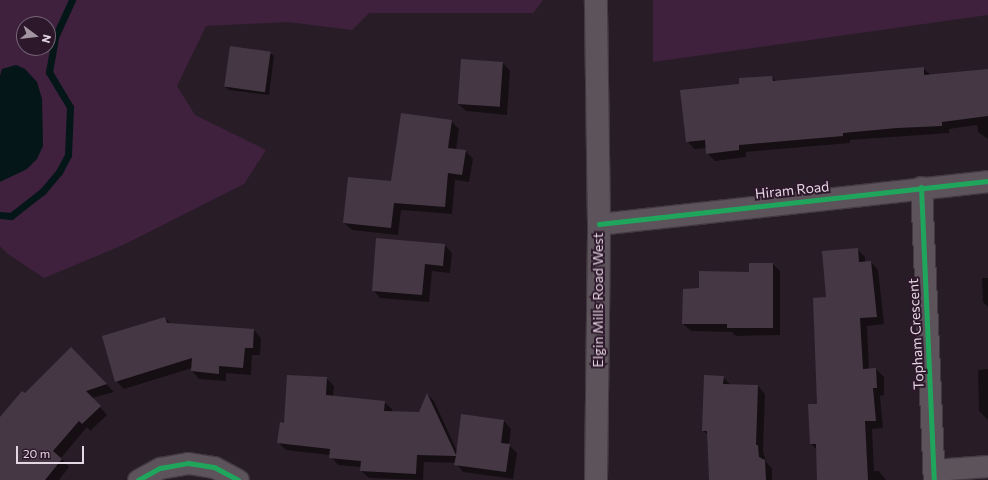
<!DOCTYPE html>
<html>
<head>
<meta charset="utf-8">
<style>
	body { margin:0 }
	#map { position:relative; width:988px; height:480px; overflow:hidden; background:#281d27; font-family:Commissioner,sans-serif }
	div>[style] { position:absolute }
	.green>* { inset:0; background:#3f203d }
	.water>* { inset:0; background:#041618 }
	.shadow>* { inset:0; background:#0007 }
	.stream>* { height:7px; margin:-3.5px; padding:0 3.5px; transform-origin:3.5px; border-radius:3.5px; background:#041618 }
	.building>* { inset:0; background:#453844; transform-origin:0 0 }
	.roads { filter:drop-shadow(1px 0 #433941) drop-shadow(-1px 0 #433941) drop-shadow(0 1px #433941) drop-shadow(0 -1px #433941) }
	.street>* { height:21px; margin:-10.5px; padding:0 10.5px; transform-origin:10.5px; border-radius:10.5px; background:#5c535b }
	.secondary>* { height:22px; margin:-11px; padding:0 11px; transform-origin:11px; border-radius:11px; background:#5c535b }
	.cycleway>* { height:5px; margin:-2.5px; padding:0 2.5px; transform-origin:2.5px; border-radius:2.5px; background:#20a55d }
	span { translate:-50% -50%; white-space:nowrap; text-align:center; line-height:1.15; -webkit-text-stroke:4px #2d182b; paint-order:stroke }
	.street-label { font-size:14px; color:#e5d6e3 }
	.north { position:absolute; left:16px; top:16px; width:40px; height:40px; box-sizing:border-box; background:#2d182b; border:1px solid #776475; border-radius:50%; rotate:105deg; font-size:11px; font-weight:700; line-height:16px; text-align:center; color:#e5d6e3 }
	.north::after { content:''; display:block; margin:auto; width:14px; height:18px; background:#a395a1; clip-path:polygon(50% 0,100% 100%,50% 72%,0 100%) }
	.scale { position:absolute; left:16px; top:446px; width:68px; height:18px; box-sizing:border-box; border:2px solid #e5d6e3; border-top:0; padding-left:5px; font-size:12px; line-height:14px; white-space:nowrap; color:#e5d6e3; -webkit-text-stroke:3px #2d182b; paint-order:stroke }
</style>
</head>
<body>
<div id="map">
	<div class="green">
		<div style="clip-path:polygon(evenodd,0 0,543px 0,533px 13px,369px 13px,352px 30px,288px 22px,206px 26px,177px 86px,195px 115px,266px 150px,244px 184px,123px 245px,44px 278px,8px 254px,0 246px,0 0,24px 24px,48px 24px,48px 48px,24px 48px,24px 24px)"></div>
		<div style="clip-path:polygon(653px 0,988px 0,988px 15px,653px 62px)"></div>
	</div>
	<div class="water">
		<div style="clip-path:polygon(16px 65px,25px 69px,37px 82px,42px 99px,43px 146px,37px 159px,27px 169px,0 182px,0 76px,2px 69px)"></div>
	</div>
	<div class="shadow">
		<div style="clip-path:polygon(270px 53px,274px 56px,269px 95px,229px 90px,225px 87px)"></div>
		<div style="clip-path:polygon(503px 63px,510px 71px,507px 115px,466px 111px,458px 104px)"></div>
		<div style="clip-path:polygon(923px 68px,931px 75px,988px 70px,988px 139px,978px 132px,977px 125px,949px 129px,949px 133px,850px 140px,850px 143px,746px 152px,746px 157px,715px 161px,707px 153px,707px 148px,694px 149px,687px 141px,740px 85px,772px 77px,777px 82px)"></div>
		<div style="clip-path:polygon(451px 121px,459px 129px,456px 150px,466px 151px,473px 159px,469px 182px,455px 180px,452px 214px,401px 210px,398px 235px,352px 230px,344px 223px,392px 183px)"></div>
		<div style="clip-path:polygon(445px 245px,452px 253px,450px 273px,432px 271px,429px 302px,380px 298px,373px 290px)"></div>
		<div style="clip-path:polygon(857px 249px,865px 257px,865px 263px,871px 262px,878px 270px,884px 324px,867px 326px,869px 369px,876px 369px,884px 377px,884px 395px,880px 396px,883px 428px,872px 429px,874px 471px,879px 471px,886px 480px,818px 480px,817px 450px,811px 444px,818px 405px,827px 298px)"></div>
		<div style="clip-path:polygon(773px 264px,780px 271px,780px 335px,736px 336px,732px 332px,691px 331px,683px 324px,700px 289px)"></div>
		<div style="clip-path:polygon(982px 278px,988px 278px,988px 307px,983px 302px)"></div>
		<div style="clip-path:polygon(165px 318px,172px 325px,254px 330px,261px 338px,260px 355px,252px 355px,251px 375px,226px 373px,226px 381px,199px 379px,192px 371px,192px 368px,124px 389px,116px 381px)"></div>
		<div style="clip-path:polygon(71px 349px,114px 392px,92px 398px,107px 415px,90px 431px,87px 427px,61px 458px,69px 467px,59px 480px,0 480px,0 418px)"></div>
		<div style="clip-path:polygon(988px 369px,988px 419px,987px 419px,979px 411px,978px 370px)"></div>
		<div style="clip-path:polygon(723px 377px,731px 385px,758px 386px,765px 394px,763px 451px,766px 462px,772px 468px,772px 480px,710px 480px,708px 435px,703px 431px)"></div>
		<div style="clip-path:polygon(326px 378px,334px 386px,333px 397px,384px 402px,392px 409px,392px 412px,419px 413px,427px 394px,434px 401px,457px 451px,504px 421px,511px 429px,509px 445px,517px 453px,513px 479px,463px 472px,456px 463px,424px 462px,423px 480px,369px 478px,361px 471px,361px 467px,338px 465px,330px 455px,286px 450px,278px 442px,285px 424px)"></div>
	</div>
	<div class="stream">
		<div style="left:0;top:215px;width:11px;rotate:5deg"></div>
		<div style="left:11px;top:216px;width:41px;rotate:-38deg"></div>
		<div style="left:43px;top:191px;width:25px;rotate:-50deg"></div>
		<div style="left:59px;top:172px;width:19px;rotate:-62deg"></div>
		<div style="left:68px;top:155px;width:48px;rotate:-87.6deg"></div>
		<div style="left:70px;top:107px;width:41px;rotate:-121deg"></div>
		<div style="left:49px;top:72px;width:36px;rotate:-80deg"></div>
		<div style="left:55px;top:37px;width:41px;rotate:-65.3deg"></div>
	</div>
	<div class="building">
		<div style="left:230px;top:46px;width:41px;height:41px;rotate:8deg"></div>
		<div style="left:461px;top:59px;width:42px;height:45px;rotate:4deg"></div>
		<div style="clip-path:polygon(924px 67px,924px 75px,988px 69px,988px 116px,942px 122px,942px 126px,897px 128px,843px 133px,843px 136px,739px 145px,739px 150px,706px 154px,705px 140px,686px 142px,680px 90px,739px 84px,739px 78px,772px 76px,773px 81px)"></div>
		<div style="clip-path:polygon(401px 113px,452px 120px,448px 148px,466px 150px,462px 175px,448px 173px,445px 207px,394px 203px,391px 228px,343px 223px,348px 177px,391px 181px)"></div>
		<div style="clip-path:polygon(376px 238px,445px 244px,443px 266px,425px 264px,422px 295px,372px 291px)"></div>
		<div style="clip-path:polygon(858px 248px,859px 262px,871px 261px,877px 317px,860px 318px,863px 369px,876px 368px,877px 388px,873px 388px,876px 421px,865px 421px,868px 480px,817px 480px,816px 444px,810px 444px,808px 404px,817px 404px,813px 298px,826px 297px,822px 251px)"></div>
		<div style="clip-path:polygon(749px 263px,773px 263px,773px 328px,727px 328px,727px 324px,682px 324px,683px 289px,699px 288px,699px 271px,749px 272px)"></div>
		<div style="clip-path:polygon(165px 317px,167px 323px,254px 329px,253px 348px,245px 348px,243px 368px,219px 366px,219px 374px,191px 371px,192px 358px,115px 382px,102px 336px)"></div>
		<div style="clip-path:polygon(71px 347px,107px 384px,86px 391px,101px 406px,82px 424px,79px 421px,53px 451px,62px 459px,45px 480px,0 480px,0 417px,22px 391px,25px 393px)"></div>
		<div style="clip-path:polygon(287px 375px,327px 377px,326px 395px,385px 401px,384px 411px,419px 412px,427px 393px,456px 455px,461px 414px,504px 420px,501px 443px,510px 444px,506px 472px,454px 465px,456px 456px,417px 455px,416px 474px,360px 471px,361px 461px,329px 458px,330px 449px,277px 443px,280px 422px,284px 423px)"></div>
		<div style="clip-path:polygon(704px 375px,724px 376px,723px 384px,758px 385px,756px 445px,758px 445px,759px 457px,765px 460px,766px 480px,709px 480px,707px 431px,702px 431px)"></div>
	</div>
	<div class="roads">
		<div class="street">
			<div style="left:921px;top:187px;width:293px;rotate:87.5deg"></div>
			<div style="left:599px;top:224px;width:391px;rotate:-6.3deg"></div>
			<div style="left:934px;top:470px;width:54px;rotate:-4.2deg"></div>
			<div style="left:138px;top:480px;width:25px;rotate:-29deg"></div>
			<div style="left:160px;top:468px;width:28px;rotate:-10deg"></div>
			<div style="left:188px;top:463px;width:26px;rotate:9deg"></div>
			<div style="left:214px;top:467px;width:27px;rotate:28deg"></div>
		</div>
		<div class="secondary">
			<div style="left:596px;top:480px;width:256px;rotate:-89.3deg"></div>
			<div style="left:599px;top:224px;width:224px;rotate:-90.8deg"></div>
		</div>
	</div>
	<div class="cycleway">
		<div style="left:921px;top:187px;width:293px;rotate:87.5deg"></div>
		<div style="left:599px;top:224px;width:391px;rotate:-6.3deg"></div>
		<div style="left:138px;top:480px;width:25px;rotate:-29deg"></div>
		<div style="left:160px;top:468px;width:28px;rotate:-10deg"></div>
		<div style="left:188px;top:463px;width:26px;rotate:9deg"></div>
		<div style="left:214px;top:467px;width:27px;rotate:28deg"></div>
	</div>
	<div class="street-label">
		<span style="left:792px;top:190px;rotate:-6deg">Hiram Road</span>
		<span style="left:598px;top:300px;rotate:-90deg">Elgin Mills Road West</span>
		<span style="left:916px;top:334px;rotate:-93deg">Topham Crescent</span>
	</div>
	<div class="north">N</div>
	<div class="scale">20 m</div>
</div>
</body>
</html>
